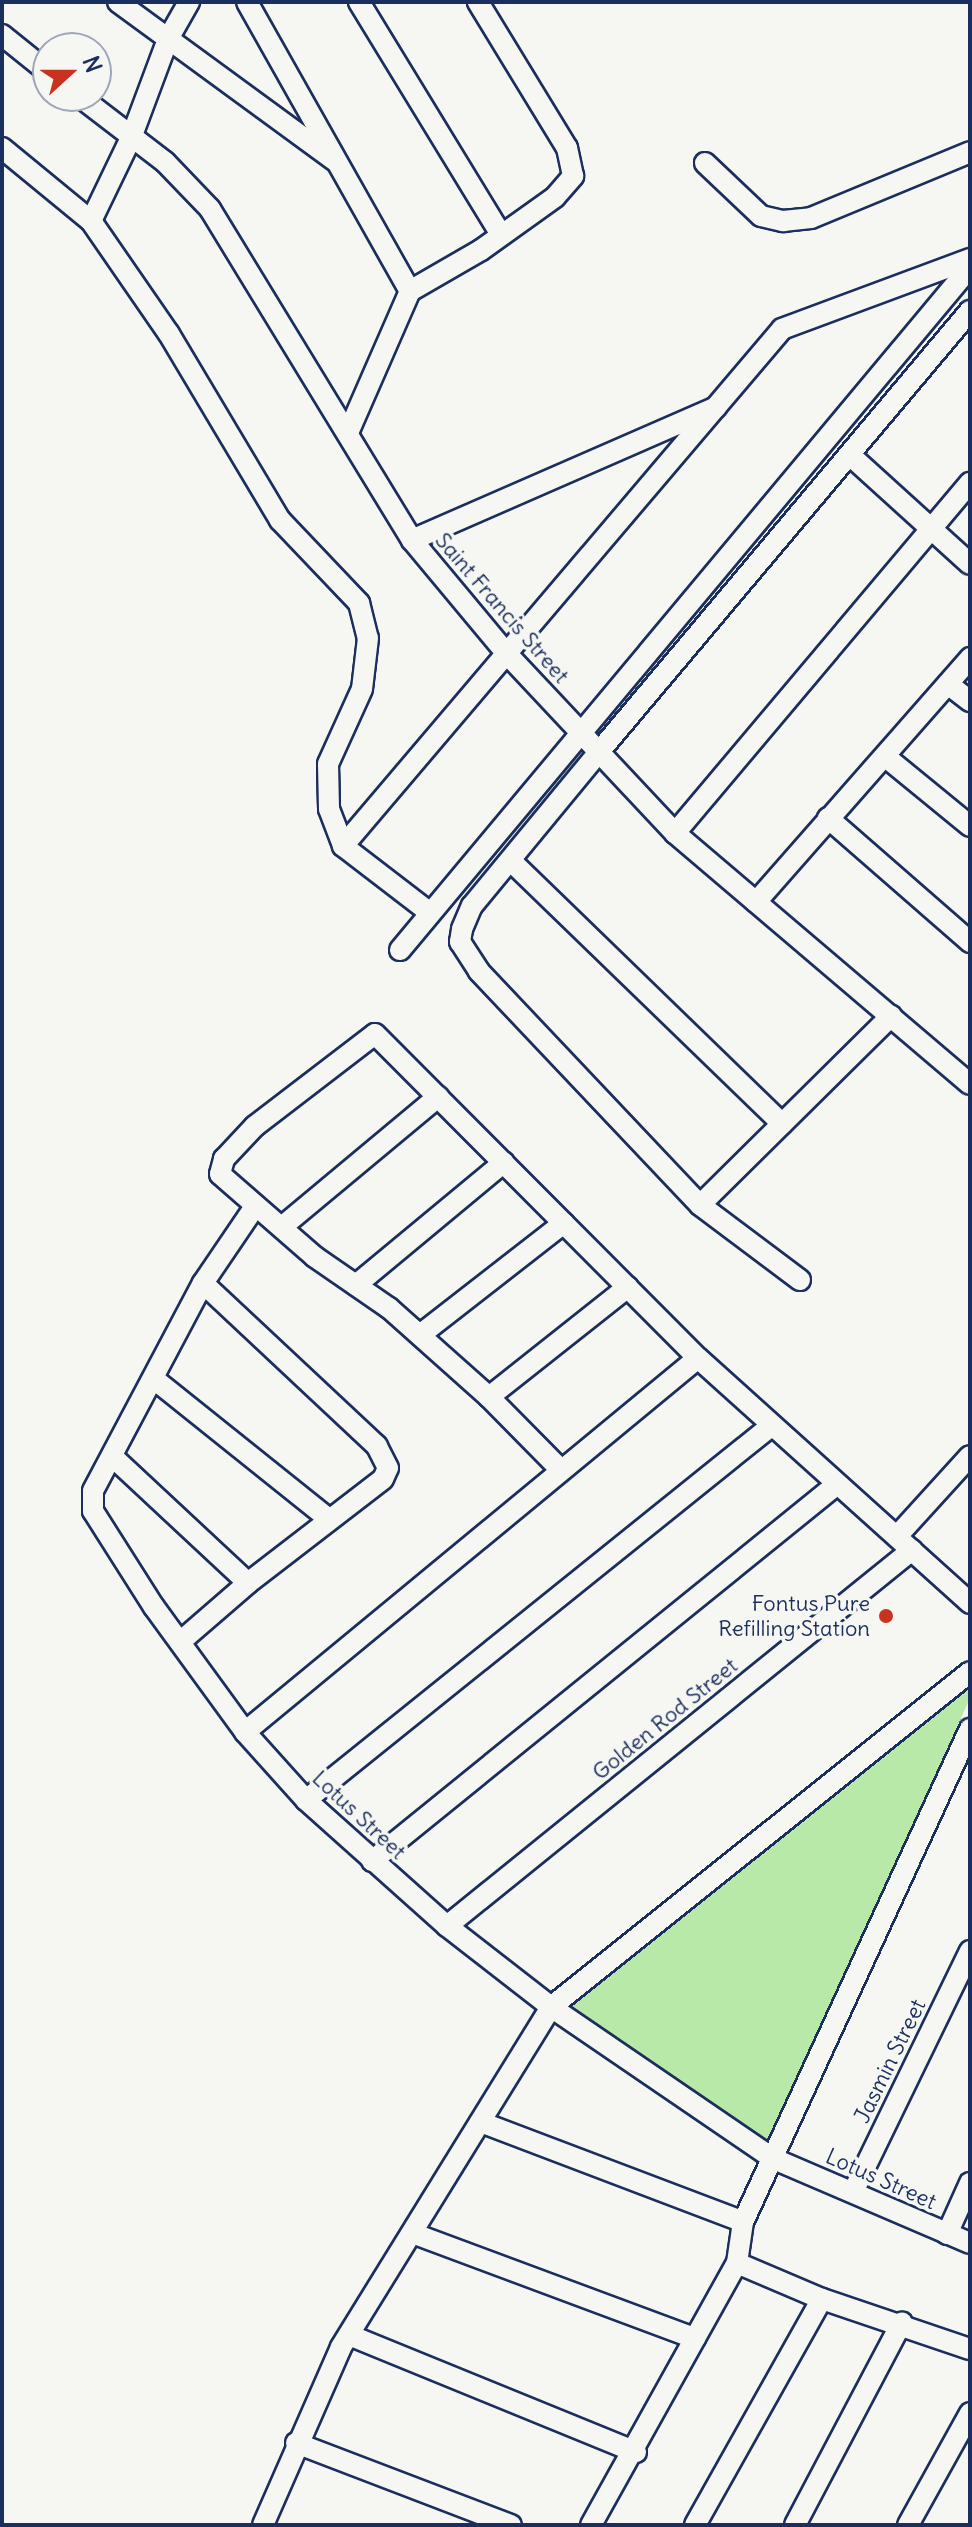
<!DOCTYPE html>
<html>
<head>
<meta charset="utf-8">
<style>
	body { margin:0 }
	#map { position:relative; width:972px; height:2527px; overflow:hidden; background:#f6f6f2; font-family:Delius,sans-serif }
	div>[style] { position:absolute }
	.green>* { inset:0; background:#b8e9a8 }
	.roads { filter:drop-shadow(2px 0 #1b2f5e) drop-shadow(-2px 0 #1b2f5e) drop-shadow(0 2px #1b2f5e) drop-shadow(0 -2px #1b2f5e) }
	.minor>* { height:20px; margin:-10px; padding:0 10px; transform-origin:10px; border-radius:10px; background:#f6f6f2 }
	.dots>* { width:22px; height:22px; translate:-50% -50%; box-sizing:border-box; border:4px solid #f6f6f2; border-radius:50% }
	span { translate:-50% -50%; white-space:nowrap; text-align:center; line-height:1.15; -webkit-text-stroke:7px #f6f6f2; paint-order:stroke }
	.street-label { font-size:22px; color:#1b2f5e }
	.poi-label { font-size:22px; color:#1b2f5e }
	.right { translate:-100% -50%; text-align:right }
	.frame { position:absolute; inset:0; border:4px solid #1b2f5e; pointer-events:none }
	.north { position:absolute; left:32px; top:32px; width:80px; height:80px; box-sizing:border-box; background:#f6f6f2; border:2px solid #9ea6b7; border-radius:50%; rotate:69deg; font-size:22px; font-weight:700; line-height:32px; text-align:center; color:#1b2f5e }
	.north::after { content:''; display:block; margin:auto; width:28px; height:36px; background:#c8321e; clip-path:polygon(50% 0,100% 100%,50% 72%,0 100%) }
</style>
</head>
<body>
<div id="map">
	<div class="green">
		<div style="clip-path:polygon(970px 1684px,970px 1698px,769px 2145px,569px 2006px)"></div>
	</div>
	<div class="roads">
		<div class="minor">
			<div style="left:118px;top:2px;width:268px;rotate:36.2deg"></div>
			<div style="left:247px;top:2px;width:332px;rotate:60.6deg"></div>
			<div style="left:410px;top:291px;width:155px;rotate:113.6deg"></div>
			<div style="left:359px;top:2px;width:273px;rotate:58.6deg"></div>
			<div style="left:2px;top:35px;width:59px;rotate:38.8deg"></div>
			<div style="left:79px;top:96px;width:108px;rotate:37.5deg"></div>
			<div style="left:165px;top:162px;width:65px;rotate:46.2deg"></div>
			<div style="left:210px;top:209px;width:388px;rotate:58.6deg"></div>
			<div style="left:412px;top:540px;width:147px;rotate:50.2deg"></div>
			<div style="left:506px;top:653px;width:247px;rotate:46.8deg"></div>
			<div style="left:675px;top:833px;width:387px;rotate:40.4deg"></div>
			<div style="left:2px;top:148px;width:115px;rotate:39.4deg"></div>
			<div style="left:91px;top:221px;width:137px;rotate:55.4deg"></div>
			<div style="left:169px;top:334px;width:217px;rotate:59.2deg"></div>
			<div style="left:280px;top:520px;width:115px;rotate:46.4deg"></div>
			<div style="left:359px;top:603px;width:36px;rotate:76deg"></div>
			<div style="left:368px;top:638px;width:51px;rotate:96.7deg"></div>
			<div style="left:362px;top:689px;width:82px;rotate:114.4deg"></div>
			<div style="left:328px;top:764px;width:45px;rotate:88.7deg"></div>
			<div style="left:329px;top:809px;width:40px;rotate:69deg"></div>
			<div style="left:343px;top:846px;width:108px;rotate:37.5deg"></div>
			<div style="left:705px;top:163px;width:77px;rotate:43.4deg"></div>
			<div style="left:761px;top:216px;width:23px;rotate:13deg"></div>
			<div style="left:783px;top:221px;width:28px;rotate:-6deg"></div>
			<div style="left:811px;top:218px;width:172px;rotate:-22.5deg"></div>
			<div style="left:91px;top:221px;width:92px;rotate:-64.3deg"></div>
			<div style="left:131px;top:138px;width:106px;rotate:-69.5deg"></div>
			<div style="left:168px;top:39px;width:43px;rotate:-60.4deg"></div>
			<div style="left:410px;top:291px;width:82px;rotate:-30deg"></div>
			<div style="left:481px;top:250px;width:91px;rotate:-35.6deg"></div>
			<div style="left:555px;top:197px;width:28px;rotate:-49deg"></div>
			<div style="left:573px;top:176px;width:29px;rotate:-102deg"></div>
			<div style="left:567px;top:148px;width:171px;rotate:-121.4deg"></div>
			<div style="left:852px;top:457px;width:159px;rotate:42.2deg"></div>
			<div style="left:412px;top:540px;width:332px;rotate:-23.6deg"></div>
			<div style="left:948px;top:684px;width:28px;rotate:38deg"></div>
			<div style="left:887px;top:758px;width:107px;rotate:39.3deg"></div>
			<div style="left:828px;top:818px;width:189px;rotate:41.1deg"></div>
			<div style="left:675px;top:833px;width:458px;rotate:-49.9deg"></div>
			<div style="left:343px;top:846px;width:678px;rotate:-49.66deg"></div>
			<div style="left:782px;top:329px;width:201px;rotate:-20.4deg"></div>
			<div style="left:512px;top:862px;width:376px;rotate:44.1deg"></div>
			<div style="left:756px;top:902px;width:325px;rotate:-48.7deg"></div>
			<div style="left:400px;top:950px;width:890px;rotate:-50.15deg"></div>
			<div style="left:700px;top:1205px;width:269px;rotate:-44.7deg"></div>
			<div style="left:254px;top:1208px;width:91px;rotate:124.2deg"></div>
			<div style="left:203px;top:1283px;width:235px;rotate:117.9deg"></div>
			<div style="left:93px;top:1491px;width:20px;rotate:90deg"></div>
			<div style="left:93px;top:1511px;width:114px;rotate:57.6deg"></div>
			<div style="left:154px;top:1607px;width:155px;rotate:53.9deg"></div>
			<div style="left:245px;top:1732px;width:91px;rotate:48.1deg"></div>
			<div style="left:306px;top:1800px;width:189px;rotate:41.8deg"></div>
			<div style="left:447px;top:1926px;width:132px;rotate:37.9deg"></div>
			<div style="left:551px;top:2007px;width:270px;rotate:34.3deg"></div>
			<div style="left:774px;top:2159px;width:213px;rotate:23.2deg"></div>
			<div style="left:283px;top:1226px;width:202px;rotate:-39.8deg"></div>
			<div style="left:800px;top:1280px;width:125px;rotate:-143.1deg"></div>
			<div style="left:700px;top:1205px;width:322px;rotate:-133.4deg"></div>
			<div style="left:479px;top:971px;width:35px;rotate:-123deg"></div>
			<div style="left:460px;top:942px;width:13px;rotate:-81deg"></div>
			<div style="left:462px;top:929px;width:25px;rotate:-67deg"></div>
			<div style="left:472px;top:906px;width:198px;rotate:-50.5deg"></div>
			<div style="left:598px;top:753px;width:578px;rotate:-49.92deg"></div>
			<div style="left:356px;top:1285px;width:192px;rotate:-39.7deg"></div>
			<div style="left:420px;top:1335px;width:182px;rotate:-37.9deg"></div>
			<div style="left:154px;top:1379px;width:224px;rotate:38.7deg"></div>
			<div style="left:489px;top:1397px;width:177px;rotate:-38.4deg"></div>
			<div style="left:114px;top:1458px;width:183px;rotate:43deg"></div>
			<div style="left:560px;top:1469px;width:101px;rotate:-134.6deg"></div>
			<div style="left:489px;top:1397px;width:134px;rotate:-138.3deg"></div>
			<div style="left:389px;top:1308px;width:90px;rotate:-145.4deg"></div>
			<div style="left:315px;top:1257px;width:126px;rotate:-138.9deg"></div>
			<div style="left:220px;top:1174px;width:16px;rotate:-75deg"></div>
			<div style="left:224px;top:1159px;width:45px;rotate:-46.8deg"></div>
			<div style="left:255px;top:1126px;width:151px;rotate:-37.5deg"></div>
			<div style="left:375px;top:1034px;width:457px;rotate:45.1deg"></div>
			<div style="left:698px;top:1358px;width:366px;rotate:42deg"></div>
			<div style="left:899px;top:1534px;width:105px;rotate:-47.7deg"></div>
			<div style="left:180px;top:1642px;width:90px;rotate:-40.9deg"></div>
			<div style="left:248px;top:1583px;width:170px;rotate:-37.6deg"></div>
			<div style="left:383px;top:1479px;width:12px;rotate:-66deg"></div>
			<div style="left:388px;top:1468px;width:25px;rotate:-117deg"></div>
			<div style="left:377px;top:1446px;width:238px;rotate:-136.9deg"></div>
			<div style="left:245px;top:1732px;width:587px;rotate:-39.54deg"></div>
			<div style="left:306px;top:1800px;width:597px;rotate:-38.81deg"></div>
			<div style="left:372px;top:1861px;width:597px;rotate:-39.02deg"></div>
			<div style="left:447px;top:1926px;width:598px;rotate:-38.96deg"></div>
			<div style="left:483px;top:2123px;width:278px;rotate:20.8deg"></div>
			<div style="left:853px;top:2192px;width:268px;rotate:-64.1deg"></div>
			<div style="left:412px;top:2233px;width:302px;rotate:20.4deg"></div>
			<div style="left:947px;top:2234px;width:56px;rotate:-65.7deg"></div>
			<div style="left:737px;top:2263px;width:92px;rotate:23deg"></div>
			<div style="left:822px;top:2299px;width:156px;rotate:18.7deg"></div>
			<div style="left:349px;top:2335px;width:310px;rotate:22.2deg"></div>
			<div style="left:296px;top:2443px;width:230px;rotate:20.9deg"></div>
			<div style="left:263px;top:2525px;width:194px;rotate:-66.3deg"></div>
			<div style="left:341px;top:2347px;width:400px;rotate:-58.3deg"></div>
			<div style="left:551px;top:2007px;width:536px;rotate:-38.64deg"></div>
			<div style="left:591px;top:2525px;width:300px;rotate:-60.9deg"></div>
			<div style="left:737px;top:2263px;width:41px;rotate:-81.7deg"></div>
			<div style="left:743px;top:2222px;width:543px;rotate:-65.28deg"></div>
			<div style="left:695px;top:2525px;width:259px;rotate:-60.7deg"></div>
			<div style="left:795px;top:2525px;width:229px;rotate:-62.2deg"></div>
			<div style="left:908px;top:2525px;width:128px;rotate:-61deg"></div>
		</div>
	</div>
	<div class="dots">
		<div style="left:886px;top:1616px;background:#c8321e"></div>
	</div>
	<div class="street-label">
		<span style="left:502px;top:608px;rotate:49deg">Saint Francis Street</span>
		<span style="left:665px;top:1719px;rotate:-39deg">Golden Rod Street</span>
		<span style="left:359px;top:1815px;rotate:43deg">Lotus Street</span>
		<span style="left:890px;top:2061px;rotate:-64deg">Jasmin Street</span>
		<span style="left:881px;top:2179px;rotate:24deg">Lotus Street</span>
	</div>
	<div class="poi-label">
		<span class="right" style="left:870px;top:1616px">Fontus Pure<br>Refilling Station</span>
	</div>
	<div class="frame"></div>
	<div class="north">N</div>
</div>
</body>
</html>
